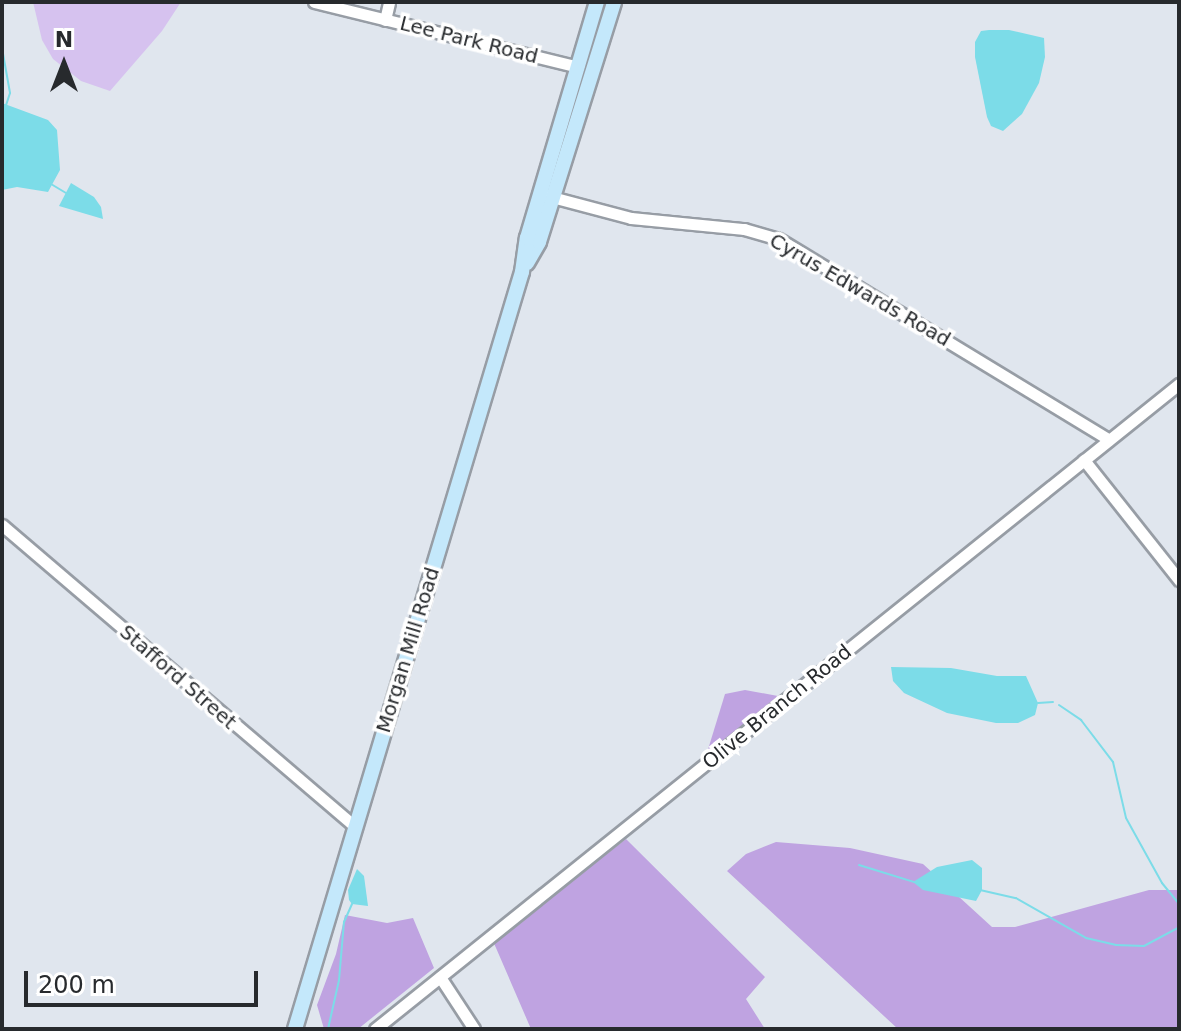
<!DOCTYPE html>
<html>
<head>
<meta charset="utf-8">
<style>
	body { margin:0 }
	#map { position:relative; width:1181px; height:1031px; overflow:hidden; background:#e0e6ee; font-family:"DejaVu Sans",sans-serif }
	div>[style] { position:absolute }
	.green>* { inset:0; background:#d6c2ef }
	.forest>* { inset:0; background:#bfa3e1 }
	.water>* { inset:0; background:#7cdce8 }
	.stream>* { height:2px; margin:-1px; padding:0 1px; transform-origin:1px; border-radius:1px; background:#7cdce8 }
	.roads { filter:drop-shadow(2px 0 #979da5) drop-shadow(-2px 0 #979da5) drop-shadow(0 2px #979da5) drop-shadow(0 -2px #979da5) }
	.minor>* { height:11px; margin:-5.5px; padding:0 5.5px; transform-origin:5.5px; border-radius:5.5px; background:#fff }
	.major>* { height:14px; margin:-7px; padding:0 7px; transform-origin:7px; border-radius:7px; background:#c4e8fb }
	span { translate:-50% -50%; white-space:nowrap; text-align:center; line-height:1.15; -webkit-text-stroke:7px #fff; paint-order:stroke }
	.street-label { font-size:20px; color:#272a2d }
	.frame { position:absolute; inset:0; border:4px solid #272a2d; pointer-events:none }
	.north { position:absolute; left:24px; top:24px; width:80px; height:80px; -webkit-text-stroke:6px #fff; paint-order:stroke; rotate:0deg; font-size:22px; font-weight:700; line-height:32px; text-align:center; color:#272a2d }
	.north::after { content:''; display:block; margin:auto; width:28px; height:36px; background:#272a2d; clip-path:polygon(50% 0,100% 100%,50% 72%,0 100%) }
	.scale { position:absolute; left:24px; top:971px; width:234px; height:36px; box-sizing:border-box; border:4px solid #272a2d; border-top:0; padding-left:10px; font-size:24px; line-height:28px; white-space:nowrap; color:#272a2d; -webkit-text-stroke:6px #fff; paint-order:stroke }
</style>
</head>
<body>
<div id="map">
	<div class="green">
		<div style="clip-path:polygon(33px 2px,181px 2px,162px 31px,110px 91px,81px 81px,53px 59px,42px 40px)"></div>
	</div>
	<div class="forest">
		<div style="clip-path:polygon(745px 690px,778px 696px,706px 756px,725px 694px)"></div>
		<div style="clip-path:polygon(626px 839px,765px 977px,746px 999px,765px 1029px,531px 1029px,493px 941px)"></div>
		<div style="clip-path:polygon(776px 842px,850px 848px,923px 864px,992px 927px,1015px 927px,1149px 890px,1179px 890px,1179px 1029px,898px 1029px,727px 871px,746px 854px)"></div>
		<div style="clip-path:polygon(345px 915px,387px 923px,413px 918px,434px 968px,358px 1029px,324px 1029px,317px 1005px,336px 954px)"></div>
	</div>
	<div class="water">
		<div style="clip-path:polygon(989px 30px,1009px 30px,1044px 38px,1045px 57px,1039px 83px,1022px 114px,1003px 131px,991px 126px,987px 117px,975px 57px,975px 42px,981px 31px)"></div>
		<div style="clip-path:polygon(2px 103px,48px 120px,57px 130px,60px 170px,48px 192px,17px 187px,2px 190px)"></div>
		<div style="clip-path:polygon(71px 183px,94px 197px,101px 207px,103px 219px,59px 206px)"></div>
		<div style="clip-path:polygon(891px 667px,951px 668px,997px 676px,1026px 676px,1038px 703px,1035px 715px,1018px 723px,996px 723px,947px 713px,904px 693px,893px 681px)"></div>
		<div style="clip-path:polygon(972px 860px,982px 868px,982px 890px,976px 901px,923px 890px,913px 882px,937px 867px)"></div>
		<div style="clip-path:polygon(357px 869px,364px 876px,368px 906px,352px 904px,349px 900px,348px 890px)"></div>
	</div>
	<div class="stream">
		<div style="left:2px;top:48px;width:46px;rotate:79.9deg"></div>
		<div style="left:10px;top:93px;width:13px;rotate:108deg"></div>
		<div style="left:51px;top:184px;width:17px;rotate:31deg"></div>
		<div style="left:1038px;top:703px;width:15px;rotate:-4deg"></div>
		<div style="left:1059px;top:705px;width:27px;rotate:34deg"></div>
		<div style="left:1081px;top:720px;width:53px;rotate:52.7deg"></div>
		<div style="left:1113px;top:762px;width:57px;rotate:76.9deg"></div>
		<div style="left:1126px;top:818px;width:74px;rotate:61deg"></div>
		<div style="left:1162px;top:883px;width:27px;rotate:51deg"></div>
		<div style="left:859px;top:865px;width:58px;rotate:17.2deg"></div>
		<div style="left:980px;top:890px;width:37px;rotate:13deg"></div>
		<div style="left:1016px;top:898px;width:81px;rotate:29.7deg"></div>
		<div style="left:1086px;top:938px;width:31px;rotate:13deg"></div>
		<div style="left:1116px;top:945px;width:28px;rotate:2deg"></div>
		<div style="left:1144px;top:946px;width:40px;rotate:-28deg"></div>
		<div style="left:328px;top:1029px;width:50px;rotate:-77.3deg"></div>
		<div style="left:339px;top:980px;width:58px;rotate:-85.1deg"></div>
		<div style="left:344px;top:922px;width:20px;rotate:-66deg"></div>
	</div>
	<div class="roads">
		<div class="minor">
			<div style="left:314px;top:2px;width:272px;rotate:13.8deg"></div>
			<div style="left:385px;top:20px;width:18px;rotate:-77deg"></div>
			<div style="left:548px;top:196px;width:86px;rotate:14.8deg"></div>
			<div style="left:631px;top:218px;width:114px;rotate:5.6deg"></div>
			<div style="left:744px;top:229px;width:36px;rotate:16deg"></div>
			<div style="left:779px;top:239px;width:386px;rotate:31.3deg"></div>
			<div style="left:1084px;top:460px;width:153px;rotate:51.6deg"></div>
			<div style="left:2px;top:525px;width:465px;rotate:40.5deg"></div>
			<div style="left:440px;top:977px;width:62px;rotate:56.8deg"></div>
			<div style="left:375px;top:1029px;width:1031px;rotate:-38.74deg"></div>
		</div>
		<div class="major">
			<div style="left:527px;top:263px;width:24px;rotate:-60deg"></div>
			<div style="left:539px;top:242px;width:251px;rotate:-72.6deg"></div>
			<div style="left:295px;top:1029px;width:790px;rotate:-73.31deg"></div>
			<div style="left:522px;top:272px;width:34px;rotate:-82deg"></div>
			<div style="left:527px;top:238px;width:246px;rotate:-73.5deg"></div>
		</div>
	</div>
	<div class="street-label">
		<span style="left:469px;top:40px;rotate:14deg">Lee Park Road</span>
		<span style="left:860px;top:290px;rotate:30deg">Cyrus Edwards Road</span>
		<span style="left:408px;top:650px;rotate:-73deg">Morgan Mill Road</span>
		<span style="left:178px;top:677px;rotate:41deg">Stafford Street</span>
		<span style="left:777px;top:707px;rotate:-39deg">Olive Branch Road</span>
	</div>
	<div class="frame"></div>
	<div class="north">N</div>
	<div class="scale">200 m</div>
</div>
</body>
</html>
